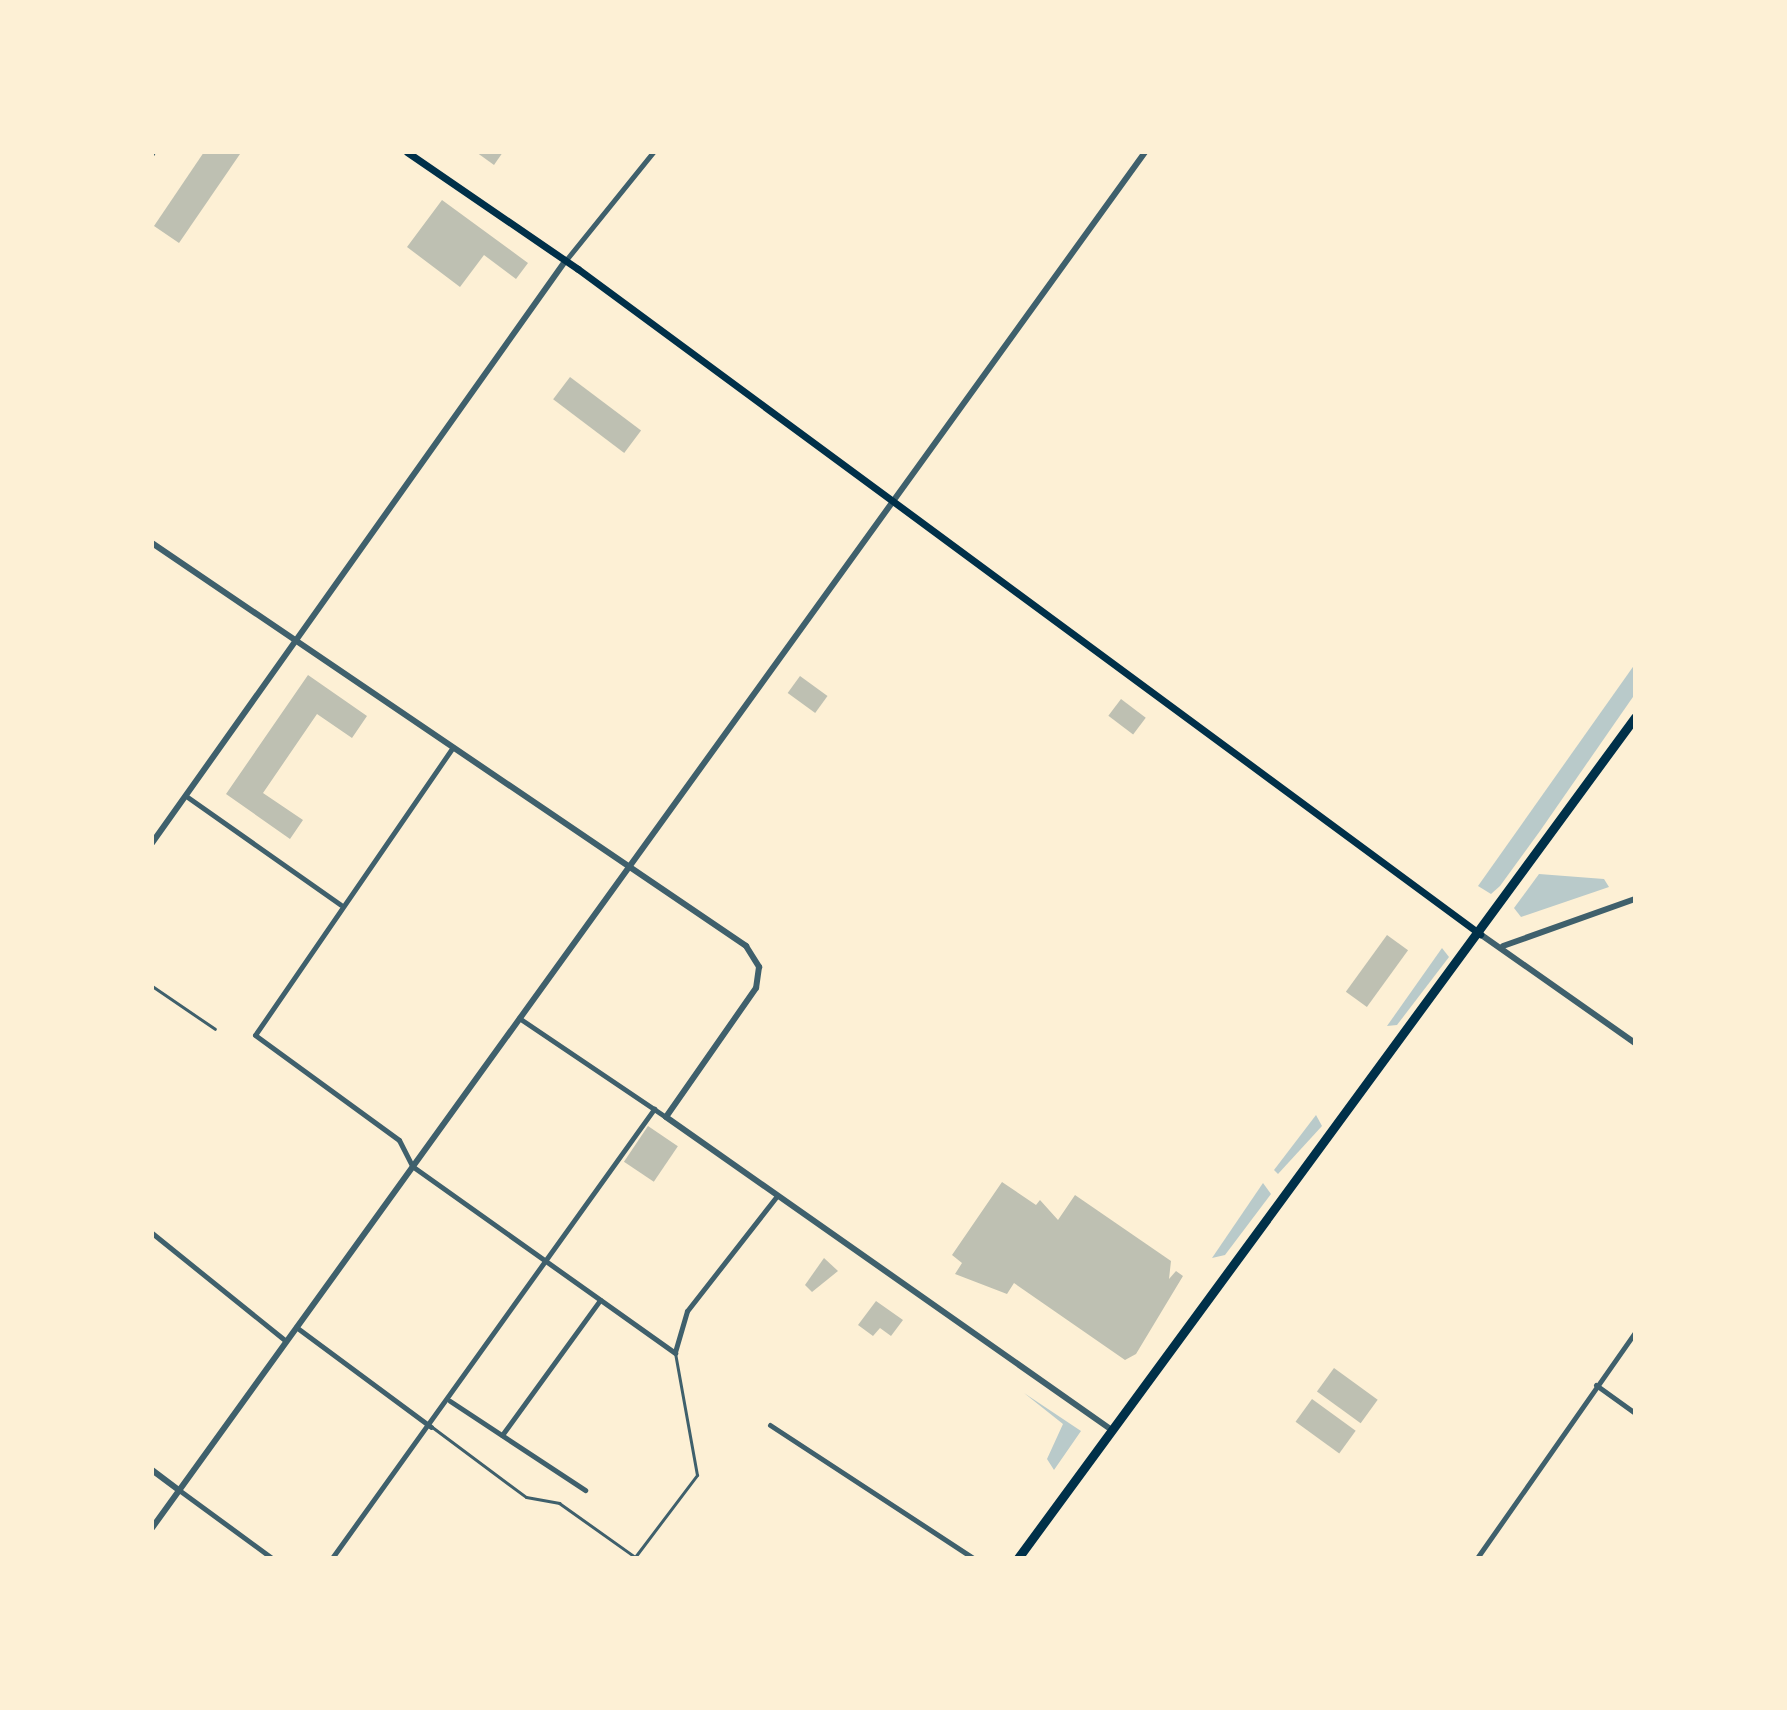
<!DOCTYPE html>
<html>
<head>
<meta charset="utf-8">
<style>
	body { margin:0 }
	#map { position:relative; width:1787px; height:1710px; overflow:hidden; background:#fdf0d5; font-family:"Golos Text",sans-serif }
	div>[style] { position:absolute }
	.green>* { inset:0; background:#b9caca }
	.building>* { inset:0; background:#bec0b2; transform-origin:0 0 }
	.service>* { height:3px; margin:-1.5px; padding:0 1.5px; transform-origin:1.5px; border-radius:1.5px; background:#3f606c }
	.minor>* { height:5px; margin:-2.5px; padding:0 2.5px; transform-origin:2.5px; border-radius:2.5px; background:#3f606c }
	.tertiary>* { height:6px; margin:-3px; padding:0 3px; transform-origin:3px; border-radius:3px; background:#3f606c }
	.secondary>* { height:7px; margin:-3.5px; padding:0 3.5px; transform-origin:3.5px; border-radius:3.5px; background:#003049 }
	.trunk>* { height:9px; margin:-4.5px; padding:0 4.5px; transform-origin:4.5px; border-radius:4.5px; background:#003049 }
	span { translate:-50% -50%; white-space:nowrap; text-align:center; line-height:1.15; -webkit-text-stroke:8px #fdf0d5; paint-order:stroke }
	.frame { position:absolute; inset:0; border:154px solid #fdf0d5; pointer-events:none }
</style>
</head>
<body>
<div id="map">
	<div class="green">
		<div style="clip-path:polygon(1635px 664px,1635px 694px,1540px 831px,1500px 886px,1491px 894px,1478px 886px)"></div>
		<div style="clip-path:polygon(1539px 874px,1604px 879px,1609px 887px,1521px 917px,1514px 908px)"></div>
		<div style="clip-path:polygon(1442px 948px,1449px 957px,1397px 1025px,1387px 1026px)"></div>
		<div style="clip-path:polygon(1316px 1115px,1322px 1126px,1278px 1174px,1274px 1170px)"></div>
		<div style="clip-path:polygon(1263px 1183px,1271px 1194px,1225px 1255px,1212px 1258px)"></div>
		<div style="clip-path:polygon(1024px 1393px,1081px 1431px,1054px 1470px,1047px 1459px,1063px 1424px)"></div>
	</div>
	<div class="building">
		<div style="clip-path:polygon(204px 152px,240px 154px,179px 243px,154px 226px)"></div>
		<div style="clip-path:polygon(476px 152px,503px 152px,494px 165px)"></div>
		<div style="clip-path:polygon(442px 200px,528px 263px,516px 279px,484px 255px,460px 287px,407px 247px)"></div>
		<div style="left:570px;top:377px;width:89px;height:28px;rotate:37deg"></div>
		<div style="clip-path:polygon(308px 675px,367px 716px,352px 738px,317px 714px,263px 793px,303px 820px,290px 839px,226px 794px)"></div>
		<div style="left:800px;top:676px;width:34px;height:21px;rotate:36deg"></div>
		<div style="left:1121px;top:699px;width:31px;height:21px;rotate:37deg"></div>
		<div style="left:1387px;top:935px;width:26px;height:70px;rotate:36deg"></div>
		<div style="left:648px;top:1126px;width:36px;height:43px;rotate:34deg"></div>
		<div style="clip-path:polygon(1002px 1182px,1036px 1205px,1040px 1200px,1058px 1220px,1075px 1195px,1171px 1261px,1169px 1279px,1176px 1271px,1183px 1276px,1136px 1354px,1125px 1360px,1014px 1283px,1007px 1294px,955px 1274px,962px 1263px,952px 1255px)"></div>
		<div style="clip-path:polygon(824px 1258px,838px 1271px,812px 1292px,805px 1285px)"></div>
		<div style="clip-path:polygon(876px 1301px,903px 1320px,891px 1336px,880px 1328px,873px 1336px,858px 1325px)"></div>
		<div style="left:1334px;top:1368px;width:54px;height:29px;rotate:36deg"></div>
		<div style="left:1312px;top:1399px;width:54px;height:28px;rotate:36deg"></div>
	</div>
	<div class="service">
		<div style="left:152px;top:986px;width:76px;rotate:34.3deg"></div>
		<div style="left:432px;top:1427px;width:117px;rotate:36.7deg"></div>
		<div style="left:526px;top:1497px;width:34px;rotate:10deg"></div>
		<div style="left:559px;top:1503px;width:93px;rotate:35.4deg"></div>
		<div style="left:635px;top:1557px;width:103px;rotate:-52.9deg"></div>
		<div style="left:697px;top:1475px;width:124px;rotate:-100.2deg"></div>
	</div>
	<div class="minor">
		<div style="left:566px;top:260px;width:139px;rotate:-51.1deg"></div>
		<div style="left:453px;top:747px;width:349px;rotate:124.5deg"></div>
		<div style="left:255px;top:1035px;width:178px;rotate:36.1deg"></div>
		<div style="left:399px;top:1140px;width:29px;rotate:63deg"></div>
		<div style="left:412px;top:1166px;width:323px;rotate:35.4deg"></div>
		<div style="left:186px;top:796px;width:189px;rotate:35.1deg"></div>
		<div style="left:519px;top:1018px;width:177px;rotate:34deg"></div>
		<div style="left:152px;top:1233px;width:172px;rotate:38.9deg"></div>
		<div style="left:296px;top:1327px;width:168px;rotate:36.5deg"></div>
		<div style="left:675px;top:1352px;width:43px;rotate:-73.7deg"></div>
		<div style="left:687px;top:1311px;width:145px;rotate:-52deg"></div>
		<div style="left:1596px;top:1385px;width:48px;rotate:35.7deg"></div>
		<div style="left:450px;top:1401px;width:162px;rotate:33.4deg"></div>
		<div style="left:770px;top:1425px;width:243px;rotate:33.2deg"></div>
		<div style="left:502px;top:1435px;width:167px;rotate:-54deg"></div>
		<div style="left:179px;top:1490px;width:115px;rotate:36.2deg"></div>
		<div style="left:332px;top:1558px;width:553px;rotate:-54.35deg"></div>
		<div style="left:1477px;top:1558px;width:276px;rotate:-55deg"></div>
	</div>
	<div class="tertiary">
		<div style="left:152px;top:154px;width:2px;rotate:-63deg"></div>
		<div style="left:152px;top:543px;width:718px;rotate:34.15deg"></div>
		<div style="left:746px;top:946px;width:25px;rotate:58deg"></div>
		<div style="left:759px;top:967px;width:21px;rotate:98deg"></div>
		<div style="left:756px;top:988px;width:157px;rotate:124.9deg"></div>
		<div style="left:666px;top:1117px;width:541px;rotate:35.07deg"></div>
		<div style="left:152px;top:843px;width:715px;rotate:-54.62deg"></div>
		<div style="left:1480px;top:934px;width:189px;rotate:35.1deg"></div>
		<div style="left:1503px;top:946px;width:140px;rotate:-19.6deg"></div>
		<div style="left:152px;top:1470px;width:34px;rotate:37deg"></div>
		<div style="left:152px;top:1528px;width:1697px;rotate:-54.18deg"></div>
	</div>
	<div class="secondary">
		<div style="left:407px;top:152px;width:207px;rotate:34.4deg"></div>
		<div style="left:578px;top:269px;width:1121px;rotate:36.4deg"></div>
	</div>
	<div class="trunk">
		<div style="left:1018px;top:1558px;width:1043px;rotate:-53.73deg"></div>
	</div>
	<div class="frame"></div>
</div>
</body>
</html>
